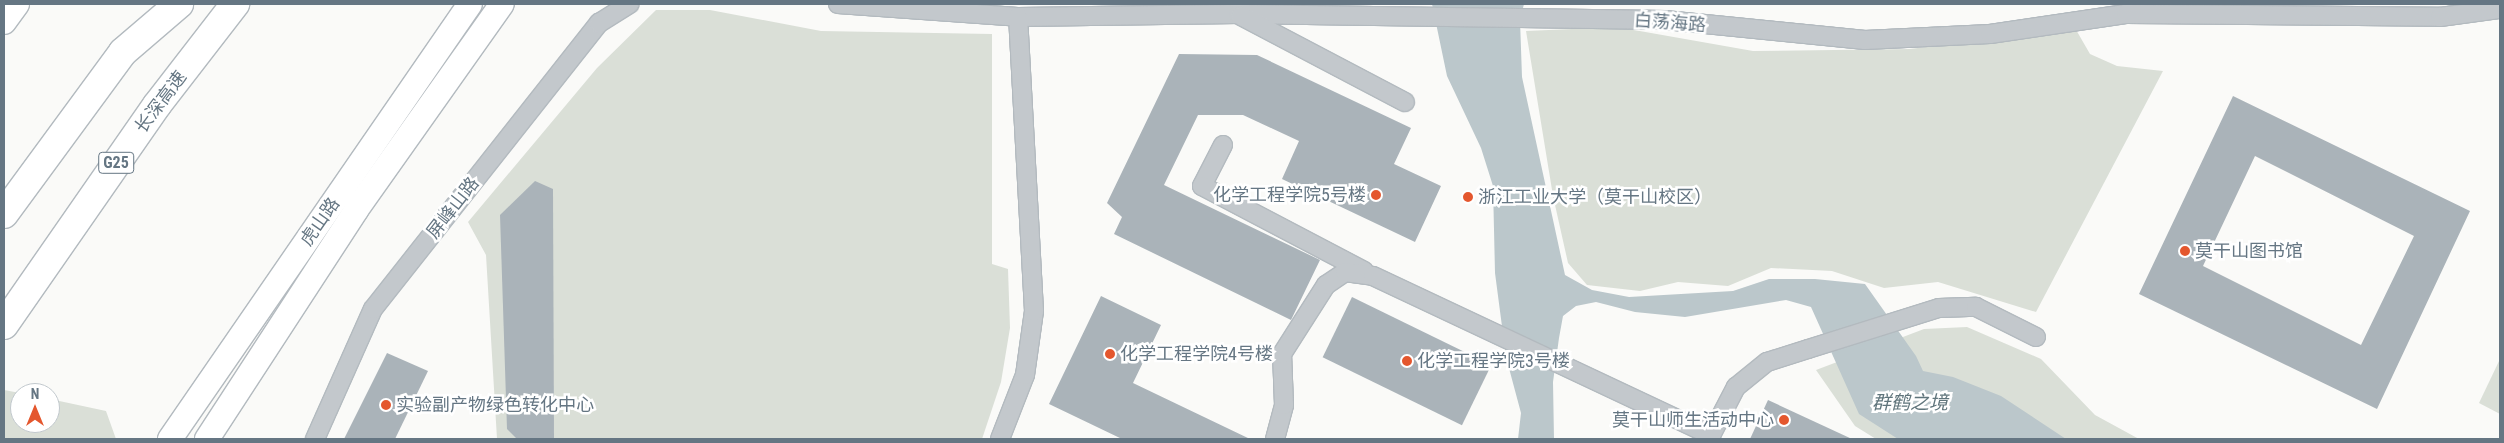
<!DOCTYPE html>
<html>
<head>
<meta charset="utf-8">
<style>
	body { margin:0 }
	#map { position:relative; width:2504px; height:443px; overflow:hidden; background:#fafaf8; font-family:"Roboto Condensed","Noto Sans SC",sans-serif }
	div>[style] { position:absolute }
	.green>* { inset:0; background:#dadfd7 }
	.water>* { inset:0; background:#bbc7cb }
	.building>* { inset:0; background:#aab3b9; transform-origin:0 0 }
	.roads { filter:drop-shadow(1px 0 #b3babf) drop-shadow(-1px 0 #b3babf) drop-shadow(0 1px #b3babf) drop-shadow(0 -1px #b3babf) }
	.street>* { height:18px; margin:-9px; padding:0 9px; transform-origin:9px; border-radius:9px; background:#c3c8cc }
	.secondary>* { height:24px; margin:-12px; padding:0 12px; transform-origin:12px; border-radius:12px; background:#fff }
	.highway>* { height:28px; margin:-14px; padding:0 14px; transform-origin:14px; border-radius:14px; background:#fff }
	.dots>* { width:14px; height:14px; translate:-50% -50%; box-sizing:border-box; border:2px solid #fff; border-radius:50% }
	span { translate:-50% -50%; white-space:nowrap; text-align:center; line-height:1.15; -webkit-text-stroke:5px #fff; paint-order:stroke }
	.shield-label span { padding:1px 4px; background:#fff; border:1px solid; border-radius:4px; -webkit-text-stroke-width:0 }
	.shield-label { font-size:16px; color:#657683; font-weight:700 }
	.street-label { font-size:18px; color:#657683 }
	.poi-label { font-size:18px; color:#657683 }
	.right { translate:-100% -50%; text-align:right }
	.left { translate:0 -50%; text-align:left }
	.water-label { font-size:19px; color:#60757c; font-style:italic }
	.frame { position:absolute; inset:0; border:5px solid #657683; pointer-events:none }
	.north { position:absolute; left:10px; top:383px; width:50px; height:50px; box-sizing:border-box; background:#fff; border:1px solid #c1c8cd; border-radius:50%; rotate:0deg; font-size:14px; font-weight:700; line-height:20px; text-align:center; color:#657683 }
	.north::after { content:''; display:block; margin:auto; width:18px; height:22px; background:#e4572e; clip-path:polygon(50% 0,100% 100%,50% 72%,0 100%) }
</style>
</head>
<body>
<div id="map">
	<div class="green">
		<div style="clip-path:polygon(656px 10px,710px 10px,821px 31px,992px 34px,992px 264px,1008px 269px,1010px 328px,1001px 382px,982px 439px,497px 439px,486px 255px,468px 222px,597px 68px)"></div>
		<div style="clip-path:polygon(1617px 27px,1753px 51px,1910px 49px,2075px 28px,2090px 54px,2117px 66px,2163px 71px,2036px 312px,1938px 282px,1884px 288px,1832px 271px,1771px 268px,1728px 286px,1678px 282px,1640px 291px,1587px 285px,1568px 263px,1553px 196px,1526px 31px)"></div>
		<div style="clip-path:polygon(1967px 327px,2041px 359px,2095px 415px,2139px 439px,1876px 439px,1855px 426px,1816px 370px,1924px 329px)"></div>
		<div style="clip-path:polygon(2500px 359px,2500px 414px,2479px 403px)"></div>
		<div style="clip-path:polygon(4px 390px,20px 393px,20px 423px,50px 423px,50px 399px,106px 411px,116px 439px,4px 439px)"></div>
	</div>
	<div class="water">
		<div style="clip-path:polygon(1432px 4px,1524px 4px,1520px 20px,1522px 77px,1565px 275px,1592px 290px,1629px 297px,1733px 291px,1769px 279px,1815px 279px,1865px 284px,1916px 356px,1923px 371px,1953px 377px,2001px 396px,2066px 439px,1898px 439px,1859px 414px,1811px 307px,1786px 300px,1685px 317px,1635px 312px,1596px 302px,1576px 306px,1563px 316px,1559px 338px,1553px 382px,1554px 439px,1518px 439px,1521px 413px,1506px 357px,1495px 273px,1493px 186px,1481px 148px,1447px 76px)"></div>
	</div>
	<div class="building">
		<div style="clip-path:polygon(1179px 54px,1257px 55px,1411px 128px,1394px 164px,1441px 186px,1415px 242px,1282px 179px,1299px 141px,1243px 115px,1198px 115px,1164px 185px,1320px 260px,1291px 320px,1114px 234px,1122px 217px,1107px 203px)"></div>
		<div style="clip-path:polygon(evenodd,2233px 96px,2470px 211px,2377px 409px,2139px 294px,2233px 96px,2255px 156px,2414px 236px,2361px 345px,2203px 266px,2255px 156px)"></div>
		<div style="clip-path:polygon(535px 181px,553px 189px,554px 439px,517px 439px,507px 429px,500px 215px)"></div>
		<div style="clip-path:polygon(1101px 296px,1161px 325px,1133px 383px,1250px 439px,1122px 439px,1049px 404px)"></div>
		<div style="left:1352px;top:297px;width:155px;height:67px;rotate:26deg"></div>
		<div style="clip-path:polygon(387px 353px,428px 371px,395px 439px,344px 439px)"></div>
		<div style="clip-path:polygon(1768px 400px,1852px 439px,1750px 439px)"></div>
	</div>
	<div class="roads">
		<div class="street">
			<div style="left:838px;top:4px;width:180px;rotate:4.1deg"></div>
			<div style="left:1018px;top:17px;width:220px;rotate:-0.8deg"></div>
			<div style="left:1238px;top:14px;width:427px;rotate:0.8deg"></div>
			<div style="left:1665px;top:20px;width:201px;rotate:5.7deg"></div>
			<div style="left:1865px;top:40px;width:125px;rotate:-2.7deg"></div>
			<div style="left:1990px;top:34px;width:137px;rotate:-8.4deg"></div>
			<div style="left:2126px;top:14px;width:314px;rotate:0.5deg"></div>
			<div style="left:2440px;top:17px;width:61px;rotate:-7.6deg"></div>
			<div style="left:1241px;top:16px;width:185px;rotate:27.7deg"></div>
			<div style="left:1223px;top:145px;width:46px;rotate:117.1deg"></div>
			<div style="left:1202px;top:186px;width:183px;rotate:27.7deg"></div>
			<div style="left:315px;top:439px;width:142px;rotate:-66deg"></div>
			<div style="left:373px;top:309px;width:365px;rotate:-51.7deg"></div>
			<div style="left:599px;top:23px;width:36px;rotate:-32deg"></div>
			<div style="left:1000px;top:439px;width:69px;rotate:-68.7deg"></div>
			<div style="left:1025px;top:375px;width:65px;rotate:-82deg"></div>
			<div style="left:1034px;top:311px;width:294px;rotate:-93.1deg"></div>
			<div style="left:1275px;top:439px;width:35px;rotate:-75deg"></div>
			<div style="left:1284px;top:405px;width:51px;rotate:-92.2deg"></div>
			<div style="left:1282px;top:354px;width:82px;rotate:-57.5deg"></div>
			<div style="left:1326px;top:285px;width:23px;rotate:-34deg"></div>
			<div style="left:1345px;top:272px;width:28px;rotate:8deg"></div>
			<div style="left:1373px;top:276px;width:374px;rotate:25.2deg"></div>
			<div style="left:1709px;top:439px;width:59px;rotate:-62.6deg"></div>
			<div style="left:1736px;top:387px;width:40px;rotate:-39deg"></div>
			<div style="left:1767px;top:362px;width:43px;rotate:-17.6deg"></div>
			<div style="left:1808px;top:349px;width:137px;rotate:-17.4deg"></div>
			<div style="left:1939px;top:308px;width:37px;rotate:-2deg"></div>
			<div style="left:1976px;top:307px;width:67px;rotate:26.6deg"></div>
		</div>
		<div class="secondary">
			<div style="left:4px;top:22px;width:22px;rotate:-54deg"></div>
			<div style="left:170px;top:439px;width:528px;rotate:-55.41deg"></div>
			<div style="left:207px;top:439px;width:273px;rotate:-56.9deg"></div>
			<div style="left:356px;top:210px;width:252px;rotate:-54.7deg"></div>
		</div>
		<div class="highway">
			<div style="left:4px;top:214px;width:201px;rotate:-53.7deg"></div>
			<div style="left:123px;top:52px;width:74px;rotate:-40.6deg"></div>
			<div style="left:4px;top:325px;width:268px;rotate:-55.2deg"></div>
			<div style="left:157px;top:105px;width:128px;rotate:-52.3deg"></div>
		</div>
	</div>
	<div class="dots">
		<div style="left:1376px;top:195px;background:#e4572e"></div>
		<div style="left:1468px;top:197px;background:#e4572e"></div>
		<div style="left:2185px;top:251px;background:#e4572e"></div>
		<div style="left:1110px;top:354px;background:#e4572e"></div>
		<div style="left:1407px;top:361px;background:#e4572e"></div>
		<div style="left:386px;top:405px;background:#e4572e"></div>
		<div style="left:1784px;top:420px;background:#e4572e"></div>
	</div>
	<div class="shield-label">
		<span style="left:116px;top:163px">G25</span>
	</div>
	<div class="street-label">
		<span style="left:1670px;top:23px;rotate:4deg">白荡海路</span>
		<span style="left:161px;top:102px;rotate:-53deg">长深高速</span>
		<span style="left:453px;top:208px;rotate:-52deg">屏峰山路</span>
		<span style="left:320px;top:222px;rotate:-55deg">虎山路</span>
	</div>
	<div class="poi-label">
		<span class="right" style="left:1366px;top:195px">化学工程学院5号楼</span>
		<span class="left" style="left:1478px;top:197px">浙江工业大学（莫干山校区）</span>
		<span class="left" style="left:2195px;top:251px">莫干山图书馆</span>
		<span class="left" style="left:1120px;top:354px">化学工程学院4号楼</span>
		<span class="left" style="left:1417px;top:361px">化学工程学院3号楼</span>
		<span class="left" style="left:396px;top:405px">实验副产物绿色转化中心</span>
		<span class="right" style="left:1774px;top:420px">莫干山师生活动中心</span>
	</div>
	<div class="water-label">
		<span style="left:1910px;top:403px">群鹤之境</span>
	</div>
	<div class="frame"></div>
	<div class="north">N</div>
</div>
</body>
</html>
